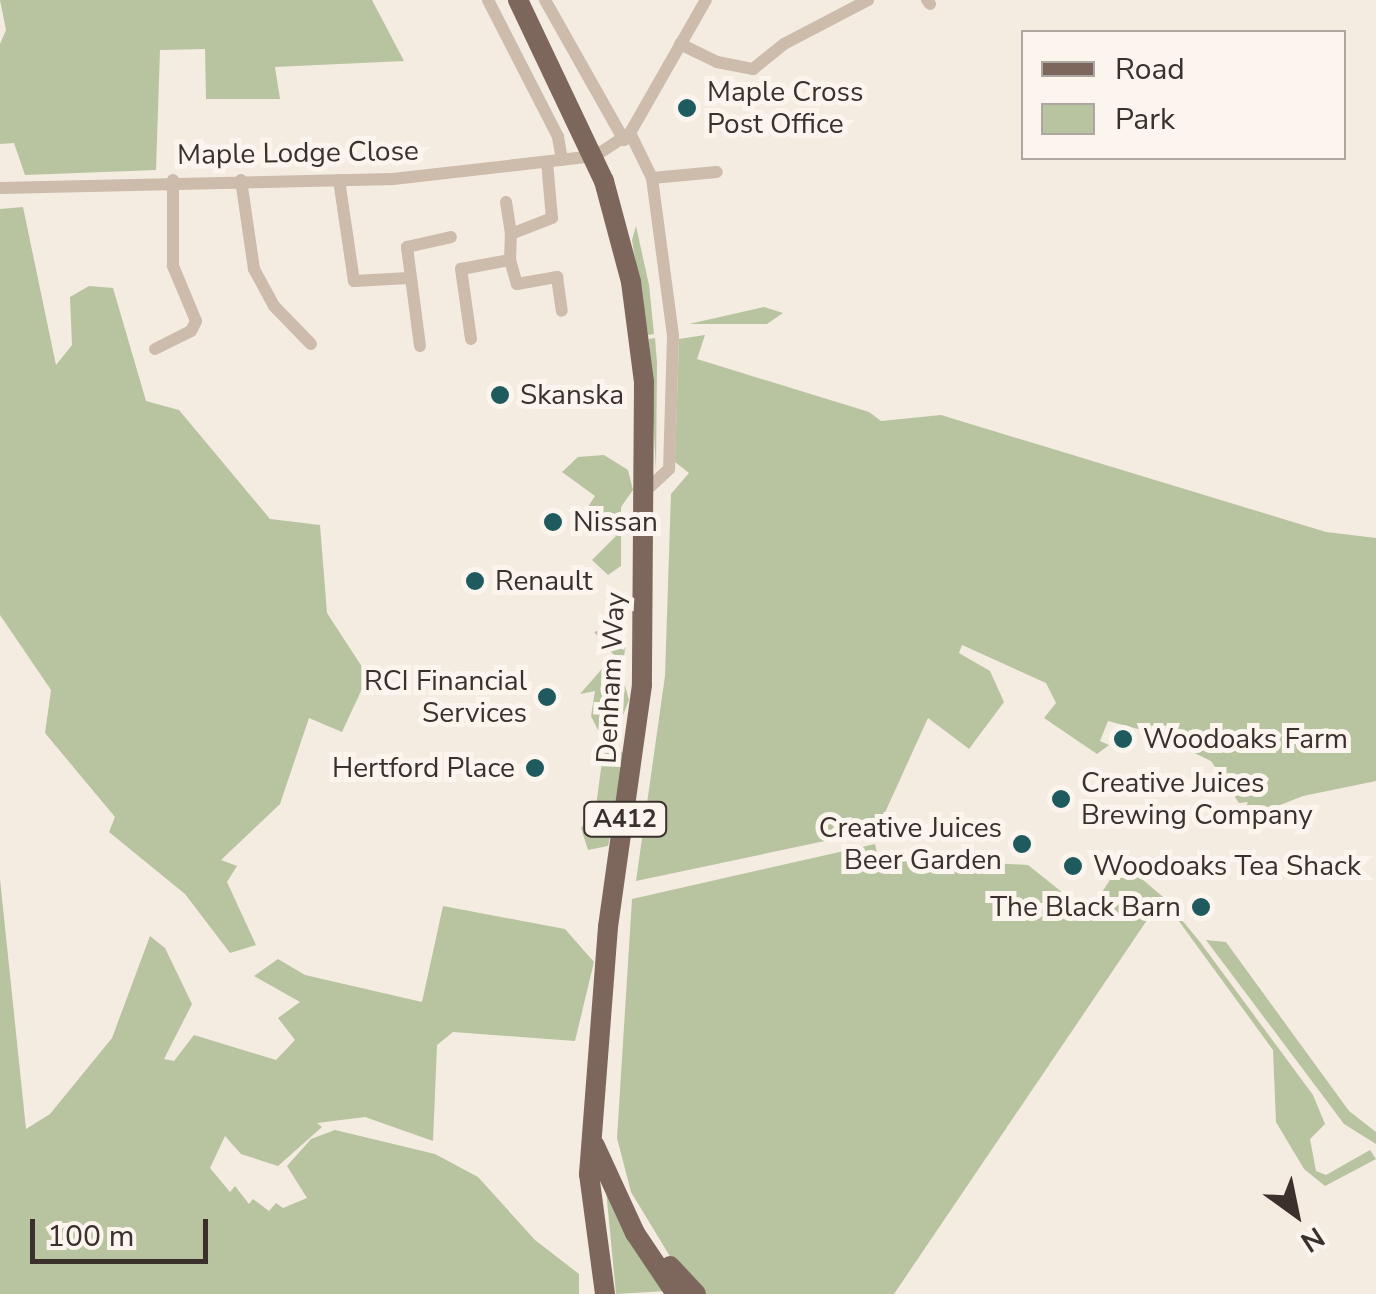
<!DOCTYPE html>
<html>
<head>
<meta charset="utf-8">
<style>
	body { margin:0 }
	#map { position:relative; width:1376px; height:1294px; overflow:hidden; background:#f4ebe1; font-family:"Nunito Sans",sans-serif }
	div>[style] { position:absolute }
	.green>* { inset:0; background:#b8c4a0 }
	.minor>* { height:12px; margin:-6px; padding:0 6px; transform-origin:6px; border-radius:6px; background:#cdbbac }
	.primary>* { height:20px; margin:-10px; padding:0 10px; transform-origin:10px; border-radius:10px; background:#7d675c }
	.dots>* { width:28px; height:28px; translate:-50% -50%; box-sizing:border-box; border:5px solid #fbf5ee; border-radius:50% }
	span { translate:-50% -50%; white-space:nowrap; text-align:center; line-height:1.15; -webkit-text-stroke:10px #fbf5ee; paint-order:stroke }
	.shield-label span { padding:2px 8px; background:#fbf5ee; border:2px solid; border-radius:8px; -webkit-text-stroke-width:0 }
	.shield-label { font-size:25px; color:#3b302b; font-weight:700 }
	.poi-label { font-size:28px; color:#3b302b }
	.left { translate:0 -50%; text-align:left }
	.right { translate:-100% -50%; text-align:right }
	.street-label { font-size:28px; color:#3b302b }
	.legend { position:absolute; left:1021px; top:30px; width:325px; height:130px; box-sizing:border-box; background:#fbf5ee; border:2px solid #aea6a0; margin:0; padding:12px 18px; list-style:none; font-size:30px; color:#3b302b }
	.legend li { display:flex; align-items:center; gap:20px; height:50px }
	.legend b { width:50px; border:2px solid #aea6a0 }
	.north { position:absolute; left:1246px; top:1164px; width:100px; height:100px; -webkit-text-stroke:8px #fbf5ee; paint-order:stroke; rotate:147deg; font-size:28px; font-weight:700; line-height:40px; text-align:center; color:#3b302b }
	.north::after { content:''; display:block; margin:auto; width:35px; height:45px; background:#3b302b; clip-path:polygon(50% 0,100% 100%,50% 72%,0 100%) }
	.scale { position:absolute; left:30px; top:1219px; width:178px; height:45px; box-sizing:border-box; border:5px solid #3b302b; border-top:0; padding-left:12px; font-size:30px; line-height:35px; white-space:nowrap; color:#3b302b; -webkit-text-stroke:8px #fbf5ee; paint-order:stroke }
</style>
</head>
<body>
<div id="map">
	<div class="green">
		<div style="clip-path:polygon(0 0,372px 0,404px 61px,275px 67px,280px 99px,206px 99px,205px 49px,160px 50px,156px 170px,25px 175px,14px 143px,0 144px,0 44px,6px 30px)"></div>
		<div style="clip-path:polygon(23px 207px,56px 365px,72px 345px,70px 297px,89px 286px,113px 288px,146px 401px,179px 410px,270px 519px,320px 525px,327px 613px,368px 676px,342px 732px,309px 718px,280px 804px,221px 860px,237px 866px,227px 882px,256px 945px,230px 953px,185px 894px,109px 832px,115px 817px,45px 733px,51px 690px,0 615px,0 209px)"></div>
		<div style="clip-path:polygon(636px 226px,649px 285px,654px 334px,648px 335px,632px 240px)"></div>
		<div style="clip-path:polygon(764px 307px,783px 313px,767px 324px,689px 324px)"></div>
		<div style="clip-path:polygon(705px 335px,697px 359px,869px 412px,881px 421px,941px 415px,1326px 532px,1376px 538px,1376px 781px,1303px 796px,1239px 821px,1248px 802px,1239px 803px,1211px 761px,1153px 733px,1108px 721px,1100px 741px,1109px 745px,1097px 754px,1044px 718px,1056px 703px,1046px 683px,962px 645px,959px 653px,990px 671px,1004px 702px,969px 749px,928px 718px,877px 830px,636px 881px,665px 676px,671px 494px,689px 473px,675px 462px,679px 339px)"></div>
		<div style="clip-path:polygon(655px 338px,657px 363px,656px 472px,649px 339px)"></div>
		<div style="clip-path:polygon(604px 455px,628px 470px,633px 490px,621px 507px,621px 566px,608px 575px,592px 560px,616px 536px,589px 505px,595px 496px,562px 472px,578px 457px)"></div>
		<div style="clip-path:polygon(613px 626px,627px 639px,621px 672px,629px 700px,618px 728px,598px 730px,591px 716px,595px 691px,580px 694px,614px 655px,594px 632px)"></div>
		<div style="clip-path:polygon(619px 750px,627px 757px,608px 846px,588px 850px,581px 828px,596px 806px,603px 754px)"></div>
		<div style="clip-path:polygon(875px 844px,878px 857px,1028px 865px,1088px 913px,1122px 862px,1163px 897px,1200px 942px,1313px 1095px,1325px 1124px,1310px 1139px,1316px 1171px,1326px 1175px,1370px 1150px,1376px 1159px,1325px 1186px,1304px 1169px,1276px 1122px,1273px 1050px,1162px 898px,894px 1294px,703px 1294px,674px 1263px,631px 1192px,617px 1138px,632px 899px)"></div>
		<div style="clip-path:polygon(0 879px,26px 1129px,50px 1114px,112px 1038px,150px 936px,165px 948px,192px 1004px,164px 1059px,174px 1061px,194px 1035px,276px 1060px,295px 1040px,278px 1018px,300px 1002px,254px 976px,278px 959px,305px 975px,422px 1002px,443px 906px,565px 929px,594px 962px,575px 1041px,453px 1032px,437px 1045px,433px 1141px,365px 1117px,317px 1123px,322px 1127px,278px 1166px,241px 1154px,225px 1136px,210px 1168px,230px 1192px,235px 1186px,249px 1204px,253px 1199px,269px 1211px,276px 1203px,283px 1208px,307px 1198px,287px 1166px,311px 1139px,335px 1130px,435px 1154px,478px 1177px,535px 1240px,579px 1274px,579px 1294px,0 1294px)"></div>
		<div style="clip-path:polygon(1206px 940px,1226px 942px,1349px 1111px,1376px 1132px,1376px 1144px,1344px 1124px)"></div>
		<div style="clip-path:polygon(604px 1169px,667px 1291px,616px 1294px)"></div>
	</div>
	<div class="minor">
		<div style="left:488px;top:0;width:154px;rotate:62.9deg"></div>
		<div style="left:558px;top:137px;width:23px;rotate:80deg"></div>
		<div style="left:545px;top:0;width:161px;rotate:60.6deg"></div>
		<div style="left:927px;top:0;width:5px;rotate:53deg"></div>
		<div style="left:680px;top:44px;width:41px;rotate:25.9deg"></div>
		<div style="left:717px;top:62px;width:37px;rotate:11deg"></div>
		<div style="left:753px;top:69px;width:40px;rotate:-39deg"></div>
		<div style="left:784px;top:44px;width:95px;rotate:-27.6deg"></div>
		<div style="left:630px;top:133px;width:50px;rotate:63.9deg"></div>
		<div style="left:652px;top:178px;width:159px;rotate:82.4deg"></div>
		<div style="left:673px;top:336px;width:133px;rotate:91.7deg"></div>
		<div style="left:669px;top:469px;width:33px;rotate:137deg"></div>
		<div style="left:652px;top:178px;width:65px;rotate:-5.3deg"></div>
		<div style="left:241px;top:180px;width:90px;rotate:81.7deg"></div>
		<div style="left:254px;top:269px;width:42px;rotate:61.6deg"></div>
		<div style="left:274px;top:306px;width:53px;rotate:45.8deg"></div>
		<div style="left:339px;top:180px;width:102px;rotate:81.6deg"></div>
		<div style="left:354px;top:281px;width:55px;rotate:-3.1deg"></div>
		<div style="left:0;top:188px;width:393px;rotate:-1.3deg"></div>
		<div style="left:393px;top:179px;width:203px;rotate:-6.5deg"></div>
		<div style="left:595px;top:156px;width:42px;rotate:-33.3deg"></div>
		<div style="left:630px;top:133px;width:153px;rotate:-60.3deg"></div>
		<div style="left:506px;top:202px;width:32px;rotate:81deg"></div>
		<div style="left:510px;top:260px;width:25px;rotate:74deg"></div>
		<div style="left:517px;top:284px;width:41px;rotate:-9.9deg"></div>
		<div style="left:557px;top:277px;width:34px;rotate:82deg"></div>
		<div style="left:471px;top:339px;width:71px;rotate:-98.1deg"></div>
		<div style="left:461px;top:269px;width:50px;rotate:-10.4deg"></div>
		<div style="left:510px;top:260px;width:26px;rotate:-88deg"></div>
		<div style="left:511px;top:234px;width:44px;rotate:-21.3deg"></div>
		<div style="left:552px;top:218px;width:56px;rotate:-95.1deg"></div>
		<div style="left:420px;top:346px;width:100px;rotate:-97.5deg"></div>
		<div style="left:407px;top:247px;width:45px;rotate:-12.8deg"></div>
		<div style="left:155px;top:349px;width:40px;rotate:-26.6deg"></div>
		<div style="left:191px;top:331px;width:11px;rotate:-63deg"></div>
		<div style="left:196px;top:321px;width:60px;rotate:-112.7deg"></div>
		<div style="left:173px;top:266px;width:86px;rotate:-90deg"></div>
	</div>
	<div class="primary">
		<div style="left:518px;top:0;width:200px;rotate:64.6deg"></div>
		<div style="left:604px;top:181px;width:105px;rotate:75deg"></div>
		<div style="left:631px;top:282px;width:101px;rotate:82.6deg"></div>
		<div style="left:644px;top:382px;width:303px;rotate:90.4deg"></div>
		<div style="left:642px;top:685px;width:244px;rotate:98deg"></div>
		<div style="left:608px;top:927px;width:248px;rotate:94.4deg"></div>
		<div style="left:589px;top:1174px;width:121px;rotate:82.4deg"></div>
		<div style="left:595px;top:1146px;width:96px;rotate:65.3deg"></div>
		<div style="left:635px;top:1233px;width:73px;rotate:56.1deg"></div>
		<div style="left:670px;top:1266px;width:38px;rotate:47deg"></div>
	</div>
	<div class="dots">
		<div style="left:687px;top:108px;background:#1f5a5e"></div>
		<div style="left:500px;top:395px;background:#1f5a5e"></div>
		<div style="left:553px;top:522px;background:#1f5a5e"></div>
		<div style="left:475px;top:581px;background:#1f5a5e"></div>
		<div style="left:547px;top:697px;background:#1f5a5e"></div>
		<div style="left:1123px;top:739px;background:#1f5a5e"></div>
		<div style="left:535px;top:768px;background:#1f5a5e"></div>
		<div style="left:1061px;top:799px;background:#1f5a5e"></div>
		<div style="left:1022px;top:844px;background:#1f5a5e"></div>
		<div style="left:1073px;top:866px;background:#1f5a5e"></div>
		<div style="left:1201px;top:907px;background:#1f5a5e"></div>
	</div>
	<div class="shield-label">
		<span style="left:625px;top:819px">A412</span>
	</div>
	<div class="poi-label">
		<span class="left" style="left:707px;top:108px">Maple Cross<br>Post Office</span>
		<span class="left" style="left:520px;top:395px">Skanska</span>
		<span class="left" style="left:573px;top:522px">Nissan</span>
		<span class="left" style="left:495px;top:581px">Renault</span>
		<span class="right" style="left:527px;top:697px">RCI Financial<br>Services</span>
		<span class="left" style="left:1143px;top:739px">Woodoaks Farm</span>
		<span class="right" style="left:515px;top:768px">Hertford Place</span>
		<span class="left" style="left:1081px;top:799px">Creative Juices<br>Brewing Company</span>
		<span class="right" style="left:1002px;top:844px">Creative Juices<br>Beer Garden</span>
		<span class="left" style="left:1093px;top:866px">Woodoaks Tea Shack</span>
		<span class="right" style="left:1181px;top:907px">The Black Barn</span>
	</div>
	<div class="street-label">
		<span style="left:298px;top:153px;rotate:-1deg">Maple Lodge Close</span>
		<span style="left:611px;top:678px;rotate:-87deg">Denham Way</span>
	</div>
	<ul class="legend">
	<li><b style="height:12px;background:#7d675c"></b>Road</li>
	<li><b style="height:28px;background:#b8c4a0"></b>Park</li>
	</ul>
	<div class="north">N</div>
	<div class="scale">100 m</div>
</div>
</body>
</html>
